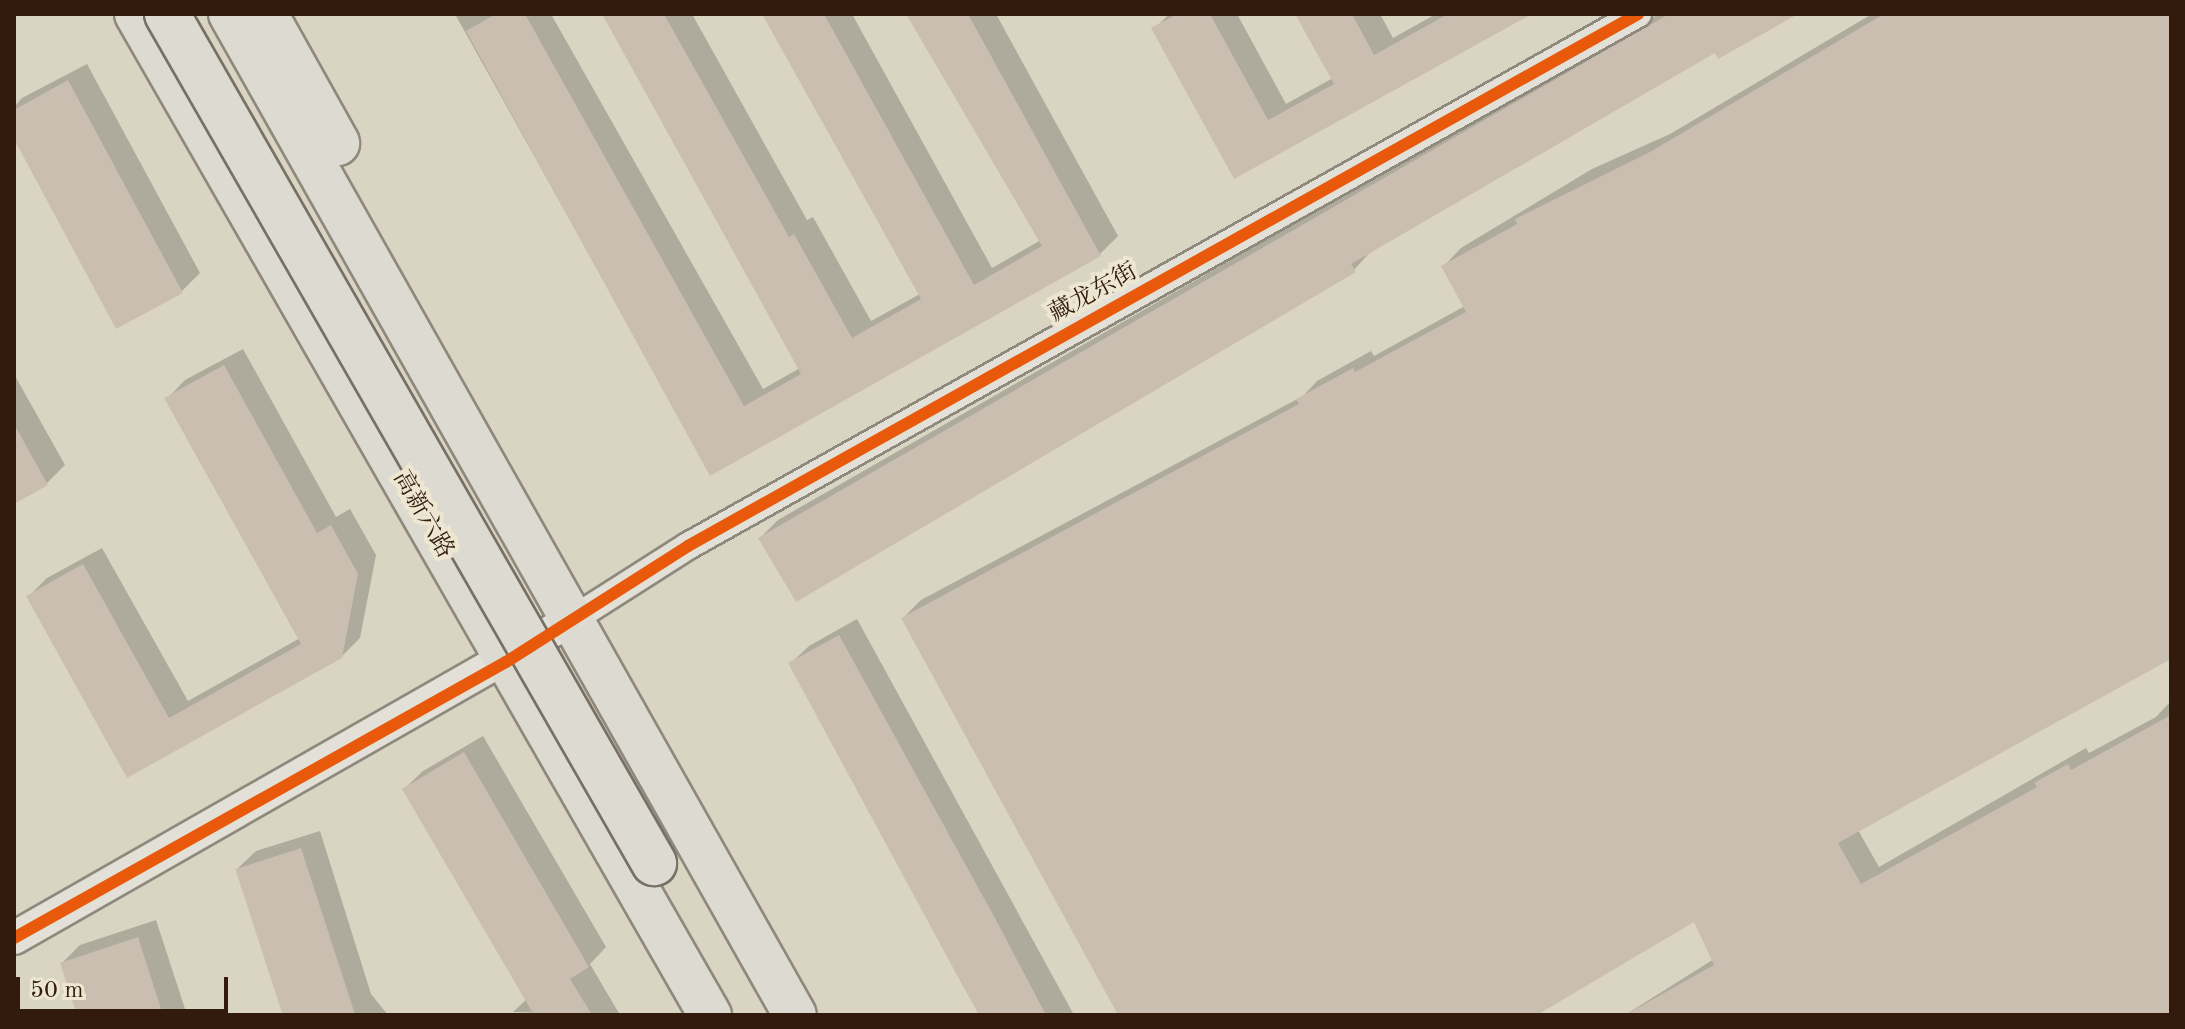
<!DOCTYPE html>
<html>
<head>
<meta charset="utf-8">
<style>
	body { margin:0 }
	#map { position:relative; width:2185px; height:1029px; overflow:hidden; background:#dad5c3; font-family:"Old Standard TT","Noto Serif SC",serif }
	div>[style] { position:absolute }
	.shadow>* { inset:0; background:#0003 }
	.building>* { inset:0; background:#cabeb1; transform-origin:0 0 }
	.roads { filter:drop-shadow(2px 0 #8f897d) drop-shadow(-2px 0 #8f897d) drop-shadow(0 2px #8f897d) drop-shadow(0 -2px #8f897d) }
	.minor>* { height:26px; margin:-13px; padding:0 13px; transform-origin:13px; border-radius:13px; background:#e2e0d7 }
	.tertiary>* { height:32px; margin:-16px; padding:0 16px; transform-origin:16px; border-radius:16px; background:#e2e0d7 }
	.primary>* { height:42px; margin:-21px; padding:0 21px; transform-origin:21px; border-radius:21px; background:#dddbd1 }
	.trunk>* { height:44px; margin:-22px; padding:0 22px; transform-origin:22px; border-radius:22px; background:#dddbd1 }
	.bridges { filter:drop-shadow(2px 0 #777066) drop-shadow(-2px 0 #777066) drop-shadow(0 2px #777066) drop-shadow(0 -2px #777066) }
	.trunk-bridge>* { height:44px; margin:-22px; padding:0 22px; transform-origin:22px; border-radius:22px; background:#dddbd1 }
	.cycleway>* { height:12px; margin:-6px; padding:0 6px; transform-origin:6px; border-radius:6px; background:#e8590c }
	span { translate:-50% -50%; white-space:nowrap; text-align:center; line-height:1.15; -webkit-text-stroke:8px #ede7d2; paint-order:stroke }
	.street-label { font-size:24px; color:#321b0d }
	.frame { position:absolute; inset:0; border:16px solid #321b0d; pointer-events:none }
	.scale { position:absolute; left:16px; top:977px; width:212px; height:36px; box-sizing:border-box; border:4px solid #321b0d; border-top:0; padding-left:10px; font-size:24px; line-height:28px; white-space:nowrap; color:#321b0d; -webkit-text-stroke:6px #ede7d2; paint-order:stroke }
</style>
</head>
<body>
<div id="map">
	<div class="shadow">
		<div style="clip-path:polygon(455px 14px,551px 14px,763px 389px,800px 368px,604px 14px,692px 14px,807px 220px,813px 217px,871px 321px,920px 294px,765px 14px,852px 14px,992px 268px,1041px 240px,912px 14px,996px 14px,1118px 236px,1100px 254px,711px 473px)"></div>
		<div style="clip-path:polygon(1169px 14px,1237px 14px,1286px 104px,1333px 78px,1298px 14px,1380px 14px,1393px 38px,1436px 14px,1528px 14px,1235px 176px,1154px 29px)"></div>
		<div style="clip-path:polygon(1659px 14px,1794px 14px,1715px 50px,1372px 250px,1354px 270px,760px 538px,778px 520px)"></div>
		<div style="clip-path:polygon(1872px 14px,2171px 14px,2171px 655px,1858px 830px,1879px 867px,2086px 748px,2089px 753px,2156px 717px,2171px 701px,2171px 1015px,1625px 1015px,1714px 959px,1695px 919px,1531px 1015px,1120px 1015px,903px 618px,921px 600px,1303px 396px,1317px 381px,1371px 351px,1374px 356px,1465px 306px,1443px 267px,1461px 248px,1592px 169px,1670px 134px)"></div>
		<div style="clip-path:polygon(87px 64px,200px 273px,182px 291px,14px 135px,14px 107px,22px 98px)"></div>
		<div style="clip-path:polygon(243px 349px,336px 517px,350px 509px,376px 555px,360px 638px,341px 657px,128px 775px,29px 596px,47px 578px,102px 548px,188px 701px,300px 638px,167px 399px,185px 380px)"></div>
		<div style="clip-path:polygon(14px 374px,65px 465px,47px 483px,14px 502px)"></div>
		<div style="clip-path:polygon(857px 619px,1074px 1015px,983px 1015px,790px 664px,809px 646px)"></div>
		<div style="clip-path:polygon(483px 736px,606px 947px,590px 964px,620px 1015px,513px 1012px,527px 999px,404px 789px,423px 771px)"></div>
		<div style="clip-path:polygon(320px 831px,371px 994px,388px 1015px,284px 1015px,237px 869px,256px 851px)"></div>
		<div style="clip-path:polygon(156px 920px,187px 1015px,79px 1015px,62px 963px,80px 945px)"></div>
	</div>
	<div class="building">
		<div style="clip-path:polygon(496px 14px,525px 14px,744px 406px,801px 374px,602px 14px,664px 14px,789px 237px,794px 234px,852px 338px,921px 299px,762px 14px,824px 14px,974px 285px,1042px 246px,906px 14px,968px 14px,1101px 256px,710px 476px,466px 31px)"></div>
		<div style="clip-path:polygon(1177px 14px,1210px 14px,1268px 120px,1334px 84px,1295px 14px,1352px 14px,1374px 55px,1448px 14px,1532px 14px,1234px 179px,1151px 28px)"></div>
		<div style="clip-path:polygon(1669px 14px,1798px 14px,1718px 59px,1715px 53px,1351px 264px,1356px 272px,796px 602px,758px 538px)"></div>
		<div style="clip-path:polygon(1884px 14px,2171px 14px,2171px 659px,1838px 843px,1861px 884px,2037px 787px,2034px 783px,2068px 764px,2071px 770px,2171px 715px,2171px 1015px,1625px 1015px,1714px 965px,1694px 922px,1537px 1015px,1118px 1015px,901px 618px,1299px 404px,1296px 399px,1353px 368px,1355px 372px,1466px 312px,1441px 266px,1517px 224px,1515px 219px,1650px 152px)"></div>
		<div style="clip-path:polygon(68px 80px,183px 293px,116px 329px,14px 139px,14px 110px)"></div>
		<div style="clip-path:polygon(224px 365px,317px 533px,331px 525px,358px 574px,342px 658px,127px 778px,26px 596px,83px 564px,169px 718px,301px 644px,164px 398px)"></div>
		<div style="clip-path:polygon(14px 424px,48px 485px,14px 504px)"></div>
		<div style="clip-path:polygon(839px 635px,996px 920px,1046px 1015px,979px 1015px,958px 977px,788px 663px)"></div>
		<div style="clip-path:polygon(464px 752px,589px 967px,570px 979px,592px 1015px,534px 1015px,402px 789px)"></div>
		<div style="left:301px;top:848px;width:175px;height:69px;rotate:72deg"></div>
		<div style="clip-path:polygon(138px 937px,163px 1015px,77px 1015px,60px 963px)"></div>
	</div>
	<div class="roads">
		<div class="minor">
			<div style="left:575px;top:618px;width:134px;rotate:-32.5deg"></div>
			<div style="left:688px;top:546px;width:1089px;rotate:-29.25deg"></div>
		</div>
		<div class="tertiary">
			<div style="left:14px;top:938px;width:646px;rotate:-29.7deg"></div>
		</div>
		<div class="primary">
			<div style="left:136px;top:14px;width:1154px;rotate:60.17deg"></div>
			<div style="left:230px;top:14px;width:1149px;rotate:60.56deg"></div>
		</div>
		<div class="trunk">
			<div style="left:265px;top:14px;width:148px;rotate:60.8deg"></div>
		</div>
	</div>
	<div class="bridges">
		<div class="trunk-bridge">
			<div style="left:167px;top:14px;width:979px;rotate:60.16deg"></div>
		</div>
	</div>
	<div class="cycleway">
		<div style="left:14px;top:938px;width:564px;rotate:-29.29deg"></div>
		<div style="left:506px;top:662px;width:216px;rotate:-32.5deg"></div>
		<div style="left:688px;top:546px;width:1089px;rotate:-29.25deg"></div>
	</div>
	<div class="street-label">
		<span style="left:1094px;top:294px;rotate:-29deg">藏龙东街</span>
		<span style="left:422px;top:515px;rotate:60deg">高新六路</span>
	</div>
	<div class="frame"></div>
	<div class="scale">50 m</div>
</div>
</body>
</html>
